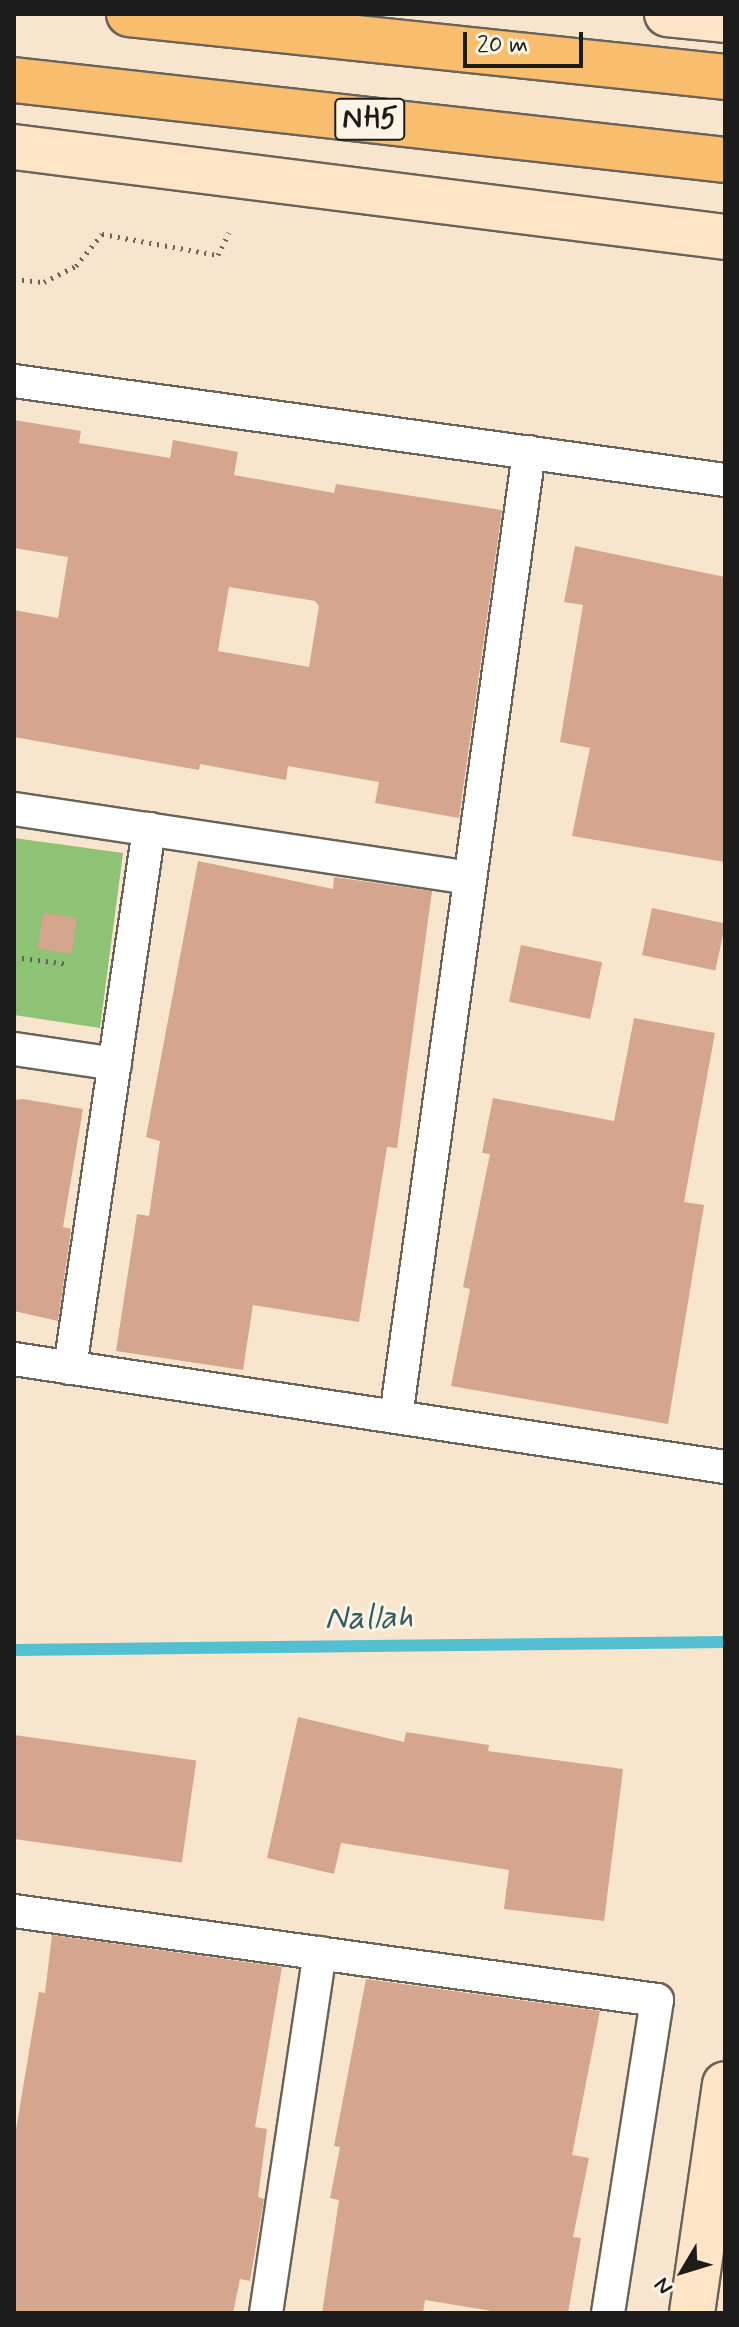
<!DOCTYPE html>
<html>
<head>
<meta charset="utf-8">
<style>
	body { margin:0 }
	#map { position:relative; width:739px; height:2327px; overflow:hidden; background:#f7e6cd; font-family:Mynerve,sans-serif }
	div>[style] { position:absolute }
	.green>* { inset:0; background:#8ec375 }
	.stream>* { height:12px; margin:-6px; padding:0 6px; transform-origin:6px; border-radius:6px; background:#54bfd0 }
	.building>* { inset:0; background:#d5a58e; transform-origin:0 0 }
	.path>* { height:5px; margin-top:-2.5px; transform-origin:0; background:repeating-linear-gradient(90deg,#69635a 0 2px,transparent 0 8px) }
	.roads { filter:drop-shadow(2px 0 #69635a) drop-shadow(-2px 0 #69635a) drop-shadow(0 2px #69635a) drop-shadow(0 -2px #69635a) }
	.street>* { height:32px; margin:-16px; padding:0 16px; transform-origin:16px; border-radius:16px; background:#fff }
	.secondary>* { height:44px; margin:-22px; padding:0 22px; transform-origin:22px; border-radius:22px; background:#fde5c5 }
	.highway>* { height:44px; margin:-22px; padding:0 22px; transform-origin:22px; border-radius:22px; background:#f9be6d }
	span { translate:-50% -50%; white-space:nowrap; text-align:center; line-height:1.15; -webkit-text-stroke:6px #fcf5e5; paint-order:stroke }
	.shield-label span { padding:2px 6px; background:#fcf5e5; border:2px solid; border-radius:6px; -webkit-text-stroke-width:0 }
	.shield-label { font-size:30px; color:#1c1c1c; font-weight:700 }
	.water-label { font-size:34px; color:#325d64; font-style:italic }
	.frame { position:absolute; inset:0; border:16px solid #1c1c1c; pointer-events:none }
	.north { position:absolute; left:643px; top:2231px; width:80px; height:80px; -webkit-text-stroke:6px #fcf5e5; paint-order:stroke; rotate:232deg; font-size:22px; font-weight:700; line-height:32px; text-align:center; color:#1c1c1c }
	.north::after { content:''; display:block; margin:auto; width:28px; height:36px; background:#1c1c1c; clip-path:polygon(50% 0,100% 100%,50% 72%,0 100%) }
	.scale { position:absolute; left:463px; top:32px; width:120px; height:36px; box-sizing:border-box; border:4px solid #1c1c1c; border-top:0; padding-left:10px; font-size:24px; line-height:28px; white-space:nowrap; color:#1c1c1c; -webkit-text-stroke:6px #fcf5e5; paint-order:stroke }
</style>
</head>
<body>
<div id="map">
	<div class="green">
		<div style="clip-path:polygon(14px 838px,123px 853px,100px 1028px,14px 1015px)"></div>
	</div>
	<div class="stream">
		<div style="left:14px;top:1650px;width:711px;rotate:-0.64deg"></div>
	</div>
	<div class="building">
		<div style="clip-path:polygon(evenodd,14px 420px,81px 431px,79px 443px,170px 458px,173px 440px,238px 452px,234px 475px,334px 493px,336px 484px,502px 510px,459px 818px,375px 803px,379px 782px,288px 766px,286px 780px,200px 764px,199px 770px,14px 737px,14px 610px,58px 618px,68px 557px,14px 548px,14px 420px,229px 587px,315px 601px,319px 606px,309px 667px,218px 651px,229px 587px)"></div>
		<div style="clip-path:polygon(575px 546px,725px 577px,725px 862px,572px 836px,590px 748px,560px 742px,583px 605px,564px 602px)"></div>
		<div style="clip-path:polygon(198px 861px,333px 889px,334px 877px,432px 891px,397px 1148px,387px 1147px,359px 1322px,253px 1305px,243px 1370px,116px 1351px,137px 1214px,149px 1216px,160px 1141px,146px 1137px)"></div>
		<div style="left:652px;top:908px;width:75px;height:48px;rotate:12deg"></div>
		<div style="left:43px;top:913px;width:34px;height:36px;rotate:8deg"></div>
		<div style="left:521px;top:945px;width:83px;height:58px;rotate:12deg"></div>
		<div style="clip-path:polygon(634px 1018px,715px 1033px,684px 1202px,704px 1205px,668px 1424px,451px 1386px,470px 1289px,463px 1287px,490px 1154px,482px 1153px,493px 1098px,614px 1121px)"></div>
		<div style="clip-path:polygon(23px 1099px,83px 1109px,63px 1227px,71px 1229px,58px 1321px,14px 1311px,14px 1100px)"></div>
		<div style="clip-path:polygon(298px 1717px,404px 1742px,406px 1732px,489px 1745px,488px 1751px,623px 1769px,604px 1921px,504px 1909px,509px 1870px,341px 1843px,334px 1874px,267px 1858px)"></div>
		<div style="left:14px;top:1735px;width:184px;height:103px;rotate:8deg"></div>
		<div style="clip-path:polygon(52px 1935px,282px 1967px,255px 2127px,267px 2129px,258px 2197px,264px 2199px,250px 2281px,240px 2279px,233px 2313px,14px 2313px,14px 2142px,39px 1992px,45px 1993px)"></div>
		<div style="clip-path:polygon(366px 1979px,600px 2011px,572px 2155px,589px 2158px,573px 2237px,581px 2238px,568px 2313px,504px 2313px,425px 2300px,423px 2313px,322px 2313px,339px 2200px,330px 2198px,340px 2147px,334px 2146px)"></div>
	</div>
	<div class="path">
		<div style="left:14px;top:279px;width:30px;rotate:6deg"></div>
		<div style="left:44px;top:282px;width:36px;rotate:-27deg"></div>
		<div style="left:76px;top:266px;width:41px;rotate:-50.9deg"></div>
		<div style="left:102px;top:234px;width:118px;rotate:10.3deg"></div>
		<div style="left:218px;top:255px;width:25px;rotate:-64deg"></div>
		<div style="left:14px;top:957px;width:55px;rotate:7.3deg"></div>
	</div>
	<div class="roads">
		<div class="street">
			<div style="left:14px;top:381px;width:718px;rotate:7.93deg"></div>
			<div style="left:14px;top:809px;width:461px;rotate:8.6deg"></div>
			<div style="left:14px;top:1049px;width:102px;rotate:8.4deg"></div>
			<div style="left:14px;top:1359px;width:719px;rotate:8.64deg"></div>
			<div style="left:70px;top:1368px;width:545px;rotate:-81.66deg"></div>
			<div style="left:396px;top:1417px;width:974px;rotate:-82.15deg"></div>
			<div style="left:14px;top:1911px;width:649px;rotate:7.88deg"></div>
			<div style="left:657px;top:2000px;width:317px;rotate:98.9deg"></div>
			<div style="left:266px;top:2313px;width:364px;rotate:-81.5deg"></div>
		</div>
		<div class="secondary">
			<div style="left:667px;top:14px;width:58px;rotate:5.9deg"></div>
			<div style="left:14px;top:147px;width:717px;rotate:7.21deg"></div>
			<div style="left:692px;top:2313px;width:231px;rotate:-81.8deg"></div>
		</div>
		<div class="highway">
			<div style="left:129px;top:14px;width:599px;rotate:6.03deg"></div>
			<div style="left:14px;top:80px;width:715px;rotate:6.42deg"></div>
		</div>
	</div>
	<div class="shield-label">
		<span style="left:370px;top:119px">NH5</span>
	</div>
	<div class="water-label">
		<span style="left:369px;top:1618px;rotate:-1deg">Nallah</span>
	</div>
	<div class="frame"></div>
	<div class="north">N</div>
	<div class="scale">20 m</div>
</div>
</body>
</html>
